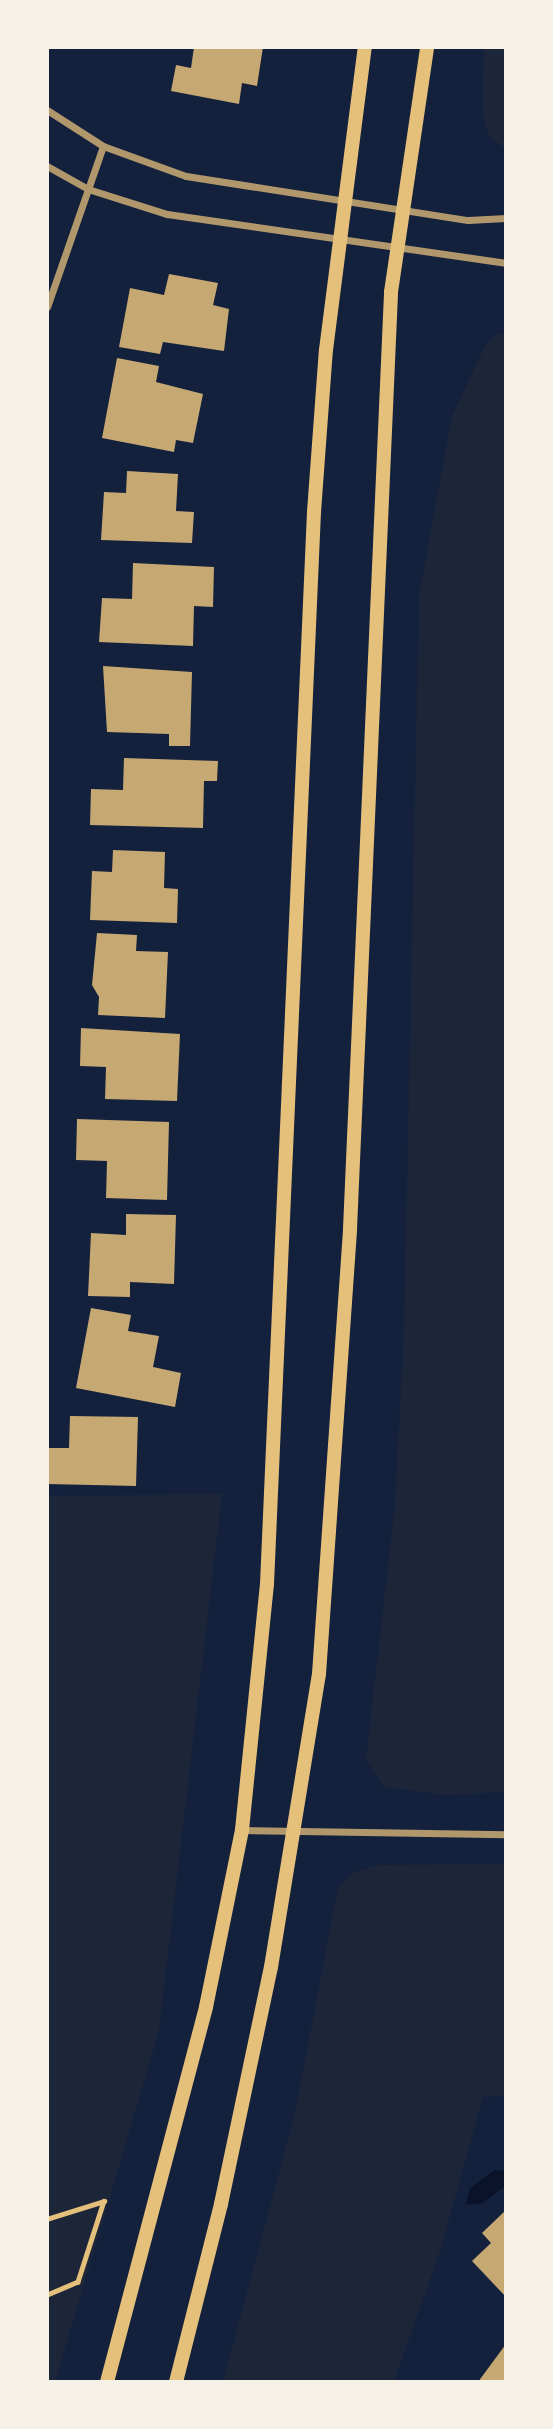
<!DOCTYPE html>
<html>
<head>
<meta charset="utf-8">
<style>
	body { margin:0 }
	#map { position:relative; width:553px; height:2429px; overflow:hidden; background:#14213d; font-family:"Varela Round",sans-serif }
	div>[style] { position:absolute }
	.green>* { inset:0; background:#1d2539 }
	.water>* { inset:0; background:#0b132b }
	.building>* { inset:0; background:#c6a872 }
	.path>* { height:4.5px; margin:-2.25px; padding:0 2.25px; transform-origin:2.25px; border-radius:2.25px; background:#e5c07b }
	.minor>* { height:7px; margin:-3.5px; padding:0 3.5px; transform-origin:3.5px; border-radius:3.5px; background:#b1986c }
	.secondary>* { height:14px; margin:-7px; padding:0 7px; transform-origin:7px; border-radius:7px; background:#e5c07b }
	span { translate:-50% -50%; white-space:nowrap; text-align:center; line-height:1.15; -webkit-text-stroke:6px #f6f1e7; paint-order:stroke }
	.frame { position:absolute; inset:0; border:49px solid #f6f1e7; pointer-events:none }
</style>
</head>
<body>
<div id="map">
	<div class="green">
		<div style="clip-path:polygon(484px 47px,506px 47px,506px 149px,488px 135px,482px 110px)"></div>
		<div style="clip-path:polygon(506px 333px,506px 1792px,446px 1795px,384px 1787px,366px 1759px,395px 1503px,404px 1329px,419px 595px,452px 416px,484px 348px,493px 336px)"></div>
		<div style="clip-path:polygon(222px 1494px,159px 2031px,55px 2382px,47px 2382px,47px 1496px)"></div>
		<div style="clip-path:polygon(506px 1864px,506px 2095px,483px 2097px,441px 2248px,394px 2382px,223px 2382px,295px 2113px,338px 1887px,351px 1874px,376px 1865px)"></div>
	</div>
	<div class="water">
		<div style="clip-path:polygon(495px 2170px,506px 2171px,506px 2185px,483px 2203px,466px 2205px,470px 2188px)"></div>
	</div>
	<div class="building">
		<div style="clip-path:polygon(194px 47px,263px 47px,257px 86px,242px 83px,239px 104px,171px 91px,176px 65px,191px 68px)"></div>
		<div style="clip-path:polygon(169px 274px,218px 283px,213px 305px,229px 309px,224px 351px,163px 342px,160px 354px,119px 347px,130px 288px,164px 295px)"></div>
		<div style="clip-path:polygon(117px 358px,159px 366px,156px 382px,203px 394px,193px 443px,176px 440px,174px 452px,102px 438px)"></div>
		<div style="clip-path:polygon(127px 471px,178px 474px,176px 511px,194px 512px,192px 543px,101px 540px,104px 492px,126px 493px)"></div>
		<div style="clip-path:polygon(133px 563px,214px 567px,213px 607px,194px 606px,193px 646px,99px 642px,102px 598px,132px 599px)"></div>
		<div style="clip-path:polygon(103px 666px,192px 672px,190px 746px,169px 746px,169px 734px,107px 732px)"></div>
		<div style="clip-path:polygon(124px 758px,218px 761px,217px 781px,204px 781px,203px 828px,90px 825px,91px 789px,123px 790px)"></div>
		<div style="clip-path:polygon(113px 850px,165px 852px,164px 888px,178px 889px,177px 923px,90px 920px,92px 871px,112px 872px)"></div>
		<div style="clip-path:polygon(97px 933px,137px 935px,136px 951px,168px 952px,165px 1018px,98px 1015px,99px 997px,92px 985px)"></div>
		<div style="clip-path:polygon(81px 1028px,180px 1034px,177px 1101px,105px 1099px,106px 1067px,80px 1066px)"></div>
		<div style="clip-path:polygon(77px 1119px,169px 1122px,167px 1200px,106px 1198px,107px 1161px,76px 1160px)"></div>
		<div style="clip-path:polygon(126px 1214px,176px 1215px,174px 1284px,130px 1282px,130px 1297px,88px 1296px,91px 1233px,126px 1235px)"></div>
		<div style="clip-path:polygon(91px 1308px,131px 1315px,128px 1331px,159px 1336px,153px 1367px,181px 1373px,175px 1407px,76px 1388px)"></div>
		<div style="clip-path:polygon(70px 1416px,138px 1417px,136px 1486px,47px 1484px,47px 1448px,69px 1448px)"></div>
		<div style="clip-path:polygon(506px 2210px,506px 2297px,472px 2261px,491px 2243px,482px 2233px)"></div>
		<div style="clip-path:polygon(506px 2344px,506px 2382px,478px 2382px)"></div>
	</div>
	<div class="path">
		<div style="left:47px;top:2219px;width:60px;rotate:-17.5deg"></div>
		<div style="left:104px;top:2201px;width:85px;rotate:107.8deg"></div>
		<div style="left:78px;top:2282px;width:34px;rotate:157deg"></div>
	</div>
	<div class="minor">
		<div style="left:47px;top:110px;width:67px;rotate:32.7deg"></div>
		<div style="left:103px;top:146px;width:88px;rotate:19.9deg"></div>
		<div style="left:186px;top:176px;width:285px;rotate:8.9deg"></div>
		<div style="left:468px;top:220px;width:38px;rotate:-3deg"></div>
		<div style="left:47px;top:166px;width:47px;rotate:29.3deg"></div>
		<div style="left:88px;top:189px;width:83px;rotate:17.6deg"></div>
		<div style="left:167px;top:214px;width:343px;rotate:8.2deg"></div>
		<div style="left:47px;top:307px;width:170px;rotate:-70.8deg"></div>
		<div style="left:242px;top:1830px;width:264px;rotate:0.9deg"></div>
	</div>
	<div class="secondary">
		<div style="left:107px;top:2382px;width:388px;rotate:-75.2deg"></div>
		<div style="left:206px;top:2007px;width:181px;rotate:-78.5deg"></div>
		<div style="left:242px;top:1830px;width:247px;rotate:-84.2deg"></div>
		<div style="left:267px;top:1584px;width:1073px;rotate:-87.49deg"></div>
		<div style="left:314px;top:512px;width:162px;rotate:-85.8deg"></div>
		<div style="left:326px;top:350px;width:305px;rotate:-82.7deg"></div>
		<div style="left:176px;top:2382px;width:184px;rotate:-75.8deg"></div>
		<div style="left:221px;top:2204px;width:242px;rotate:-78.1deg"></div>
		<div style="left:271px;top:1967px;width:297px;rotate:-80.7deg"></div>
		<div style="left:319px;top:1674px;width:446px;rotate:-86deg"></div>
		<div style="left:350px;top:1229px;width:938px;rotate:-87.49deg"></div>
		<div style="left:391px;top:292px;width:248px;rotate:-81.6deg"></div>
	</div>
	<div class="frame"></div>
</div>
</body>
</html>
